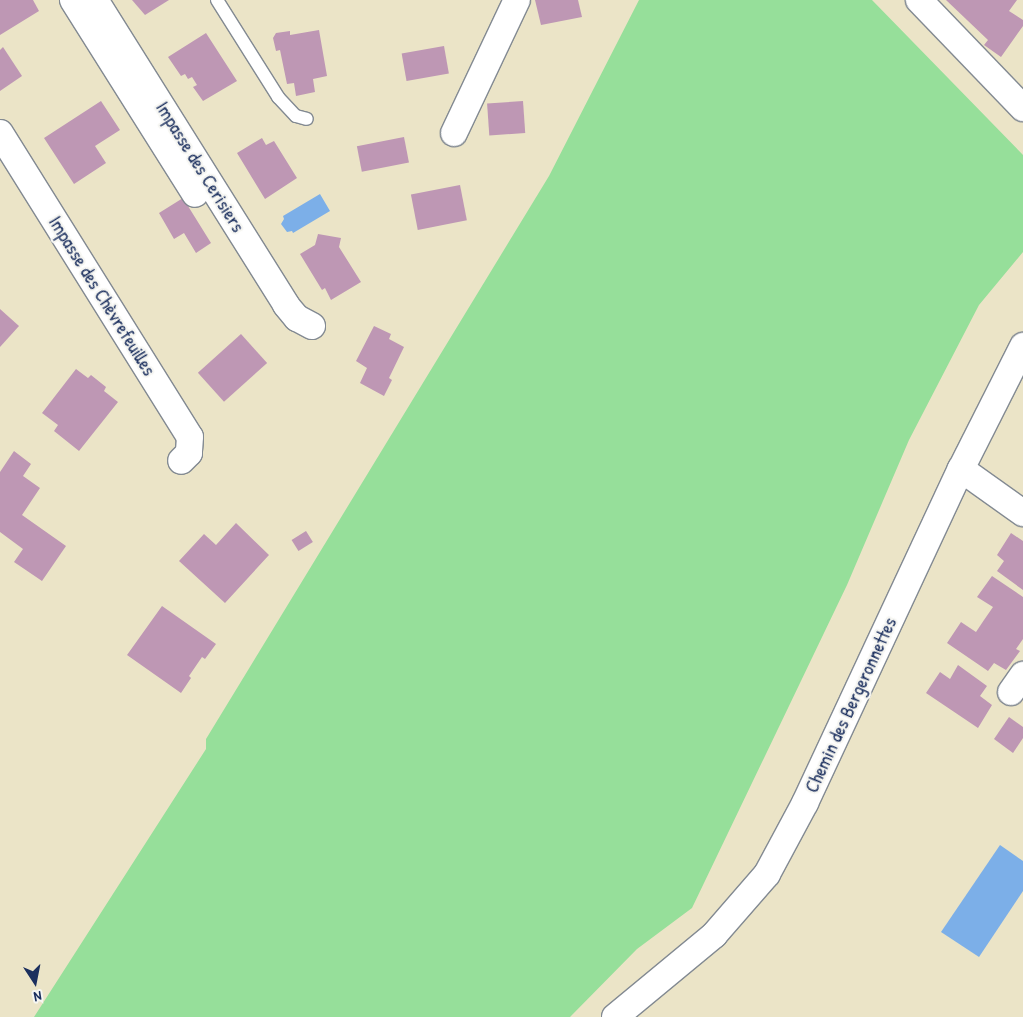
<!DOCTYPE html>
<html>
<head>
<meta charset="utf-8">
<style>
	body { margin:0 }
	#map { position:relative; width:1023px; height:1017px; overflow:hidden; background:#ebe4c7; font-family:"Patrick Hand",sans-serif }
	div>[style] { position:absolute }
	.green>* { inset:0; background:#96df9a }
	.water>* { inset:0; background:#7cafe8 }
	.building>* { inset:0; background:#be97b4; transform-origin:0 0 }
	.roads { filter:drop-shadow(1px 0 #838a92) drop-shadow(-1px 0 #838a92) drop-shadow(0 1px #838a92) drop-shadow(0 -1px #838a92) }
	.lane>* { height:12px; margin:-6px; padding:0 6px; transform-origin:6px; border-radius:6px; background:#fff }
	.street>* { height:26px; margin:-13px; padding:0 13px; transform-origin:13px; border-radius:13px; background:#fff }
	span { translate:-50% -50%; white-space:nowrap; text-align:center; line-height:1.15; -webkit-text-stroke:4.5px #f6f6f2; paint-order:stroke }
	.street-label { font-size:19px; color:#1b2f5e }
	.north { position:absolute; left:10px; top:957px; width:50px; height:50px; -webkit-text-stroke:4px #f6f6f2; paint-order:stroke; rotate:169deg; font-size:14px; font-weight:700; line-height:20px; text-align:center; color:#1b2f5e }
	.north::after { content:''; display:block; margin:auto; width:18px; height:22px; background:#1b2f5e; clip-path:polygon(50% 0,100% 100%,50% 72%,0 100%) }
</style>
</head>
<body>
<div id="map">
	<div class="green">
		<div style="clip-path:polygon(639px 0,872px 0,1023px 155px,1023px 252px,979px 305px,909px 440px,847px 585px,692px 908px,637px 949px,570px 1017px,34px 1017px,206px 749px,206px 739px,549px 176px)"></div>
	</div>
	<div class="water">
		<div style="clip-path:polygon(320px 194px,330px 211px,293px 233px,292px 231px,287px 232px,281px 224px,284px 219px,283px 216px)"></div>
		<div style="clip-path:polygon(1000px 845px,1023px 861px,1023px 891px,979px 957px,941px 932px)"></div>
	</div>
	<div class="building">
		<div style="clip-path:polygon(0 0,33px 0,39px 11px,0 35px)"></div>
		<div style="clip-path:polygon(132px 0,169px 0,145px 15px)"></div>
		<div style="clip-path:polygon(535px 0,578px 0,582px 17px,541px 25px)"></div>
		<div style="clip-path:polygon(946px 0,1017px 0,1009px 11px,1023px 20px,1023px 26px,1001px 57px,984px 45px,988px 40px)"></div>
		<div style="clip-path:polygon(319px 30px,327px 76px,313px 79px,315px 92px,296px 96px,294px 83px,287px 84px,280px 50px,276px 51px,273px 38px,276px 33px,290px 31px,290px 35px)"></div>
		<div style="clip-path:polygon(206px 33px,237px 81px,203px 101px,193px 87px,197px 85px,192px 77px,188px 79px,185px 74px,181px 76px,168px 57px)"></div>
		<div style="left:444px;top:46px;width:28px;height:43px;rotate:80deg"></div>
		<div style="clip-path:polygon(3px 47px,22px 76px,0 91px,0 50px)"></div>
		<div style="clip-path:polygon(101px 101px,120px 130px,95px 146px,106px 163px,74px 184px,44px 138px)"></div>
		<div style="left:523px;top:101px;width:32px;height:36px;rotate:86deg"></div>
		<div style="left:404px;top:137px;width:26px;height:48px;rotate:79deg"></div>
		<div style="clip-path:polygon(262px 138px,266px 145px,274px 141px,297px 178px,265px 199px,237px 153px)"></div>
		<div style="left:460px;top:185px;width:36px;height:50px;rotate:79deg"></div>
		<div style="clip-path:polygon(183px 198px,211px 243px,196px 253px,184px 233px,174px 239px,159px 213px)"></div>
		<div style="clip-path:polygon(318px 234px,341px 238px,339px 247px,361px 282px,331px 300px,325px 288px,322px 290px,300px 254px,315px 245px)"></div>
		<div style="clip-path:polygon(0 309px,19px 326px,0 347px)"></div>
		<div style="clip-path:polygon(374px 326px,391px 334px,389px 339px,404px 347px,389px 378px,392px 380px,384px 396px,360px 383px,367px 368px,356px 361px)"></div>
		<div style="left:241px;top:334px;width:39px;height:58px;rotate:48deg"></div>
		<div style="clip-path:polygon(76px 369px,88px 378px,91px 375px,106px 387px,104px 391px,118px 402px,79px 451px,54px 431px,58px 425px,42px 413px)"></div>
		<div style="clip-path:polygon(14px 451px,31px 464px,23px 476px,40px 488px,22px 515px,66px 546px,42px 581px,14px 562px,23px 549px,0 532px,0 472px)"></div>
		<div style="clip-path:polygon(236px 523px,269px 555px,225px 603px,179px 561px,204px 534px,216px 545px)"></div>
		<div style="left:306px;top:531px;width:13px;height:17px;rotate:58deg"></div>
		<div style="clip-path:polygon(1011px 533px,1023px 541px,1023px 590px,997px 571px,1004px 561px,997px 555px)"></div>
		<div style="clip-path:polygon(992px 576px,1023px 597px,1023px 639px,1016px 649px,1020px 651px,1006px 670px,994px 663px,988px 671px,947px 643px,961px 622px,976px 632px,984px 620px,993px 607px,977px 597px)"></div>
		<div style="clip-path:polygon(162px 606px,216px 644px,205px 659px,202px 657px,189px 676px,191px 678px,181px 693px,127px 655px)"></div>
		<div style="clip-path:polygon(958px 665px,987px 686px,980px 696px,992px 705px,978px 728px,926px 693px,940px 672px,950px 679px)"></div>
		<div style="clip-path:polygon(1009px 717px,1023px 727px,1023px 738px,1013px 753px,994px 739px)"></div>
	</div>
	<div class="roads">
		<div class="lane">
			<div style="left:217px;top:0;width:115px;rotate:57.8deg"></div>
			<div style="left:278px;top:97px;width:26px;rotate:47deg"></div>
			<div style="left:296px;top:116px;width:11px;rotate:15deg"></div>
		</div>
		<div class="street">
			<div style="left:73px;top:0;width:229px;rotate:57.8deg"></div>
			<div style="left:95px;top:0;width:360px;rotate:57.9deg"></div>
			<div style="left:286px;top:305px;width:17px;rotate:50deg"></div>
			<div style="left:297px;top:318px;width:17px;rotate:28deg"></div>
			<div style="left:919px;top:0;width:150px;rotate:46.1deg"></div>
			<div style="left:0;top:133px;width:358px;rotate:58deg"></div>
			<div style="left:190px;top:437px;width:16px;rotate:94deg"></div>
			<div style="left:189px;top:453px;width:11px;rotate:135deg"></div>
			<div style="left:454px;top:133px;width:147px;rotate:-64.7deg"></div>
			<div style="left:961px;top:469px;width:76px;rotate:35.4deg"></div>
			<div style="left:1011px;top:692px;width:21px;rotate:-55deg"></div>
			<div style="left:615px;top:1017px;width:129px;rotate:-39.6deg"></div>
			<div style="left:714px;top:935px;width:81px;rotate:-49deg"></div>
			<div style="left:767px;top:874px;width:81px;rotate:-61.8deg"></div>
			<div style="left:805px;top:803px;width:369px;rotate:-65deg"></div>
			<div style="left:961px;top:469px;width:138px;rotate:-63.2deg"></div>
		</div>
	</div>
	<div class="street-label">
		<span style="left:200px;top:167px;rotate:58deg">Impasse des Cerisiers</span>
		<span style="left:102px;top:296px;rotate:58deg">Impasse des Chèvrefeuilles</span>
		<span style="left:851px;top:705px;rotate:-65deg">Chemin des Bergeronnettes</span>
	</div>
	<div class="north">N</div>
</div>
</body>
</html>
